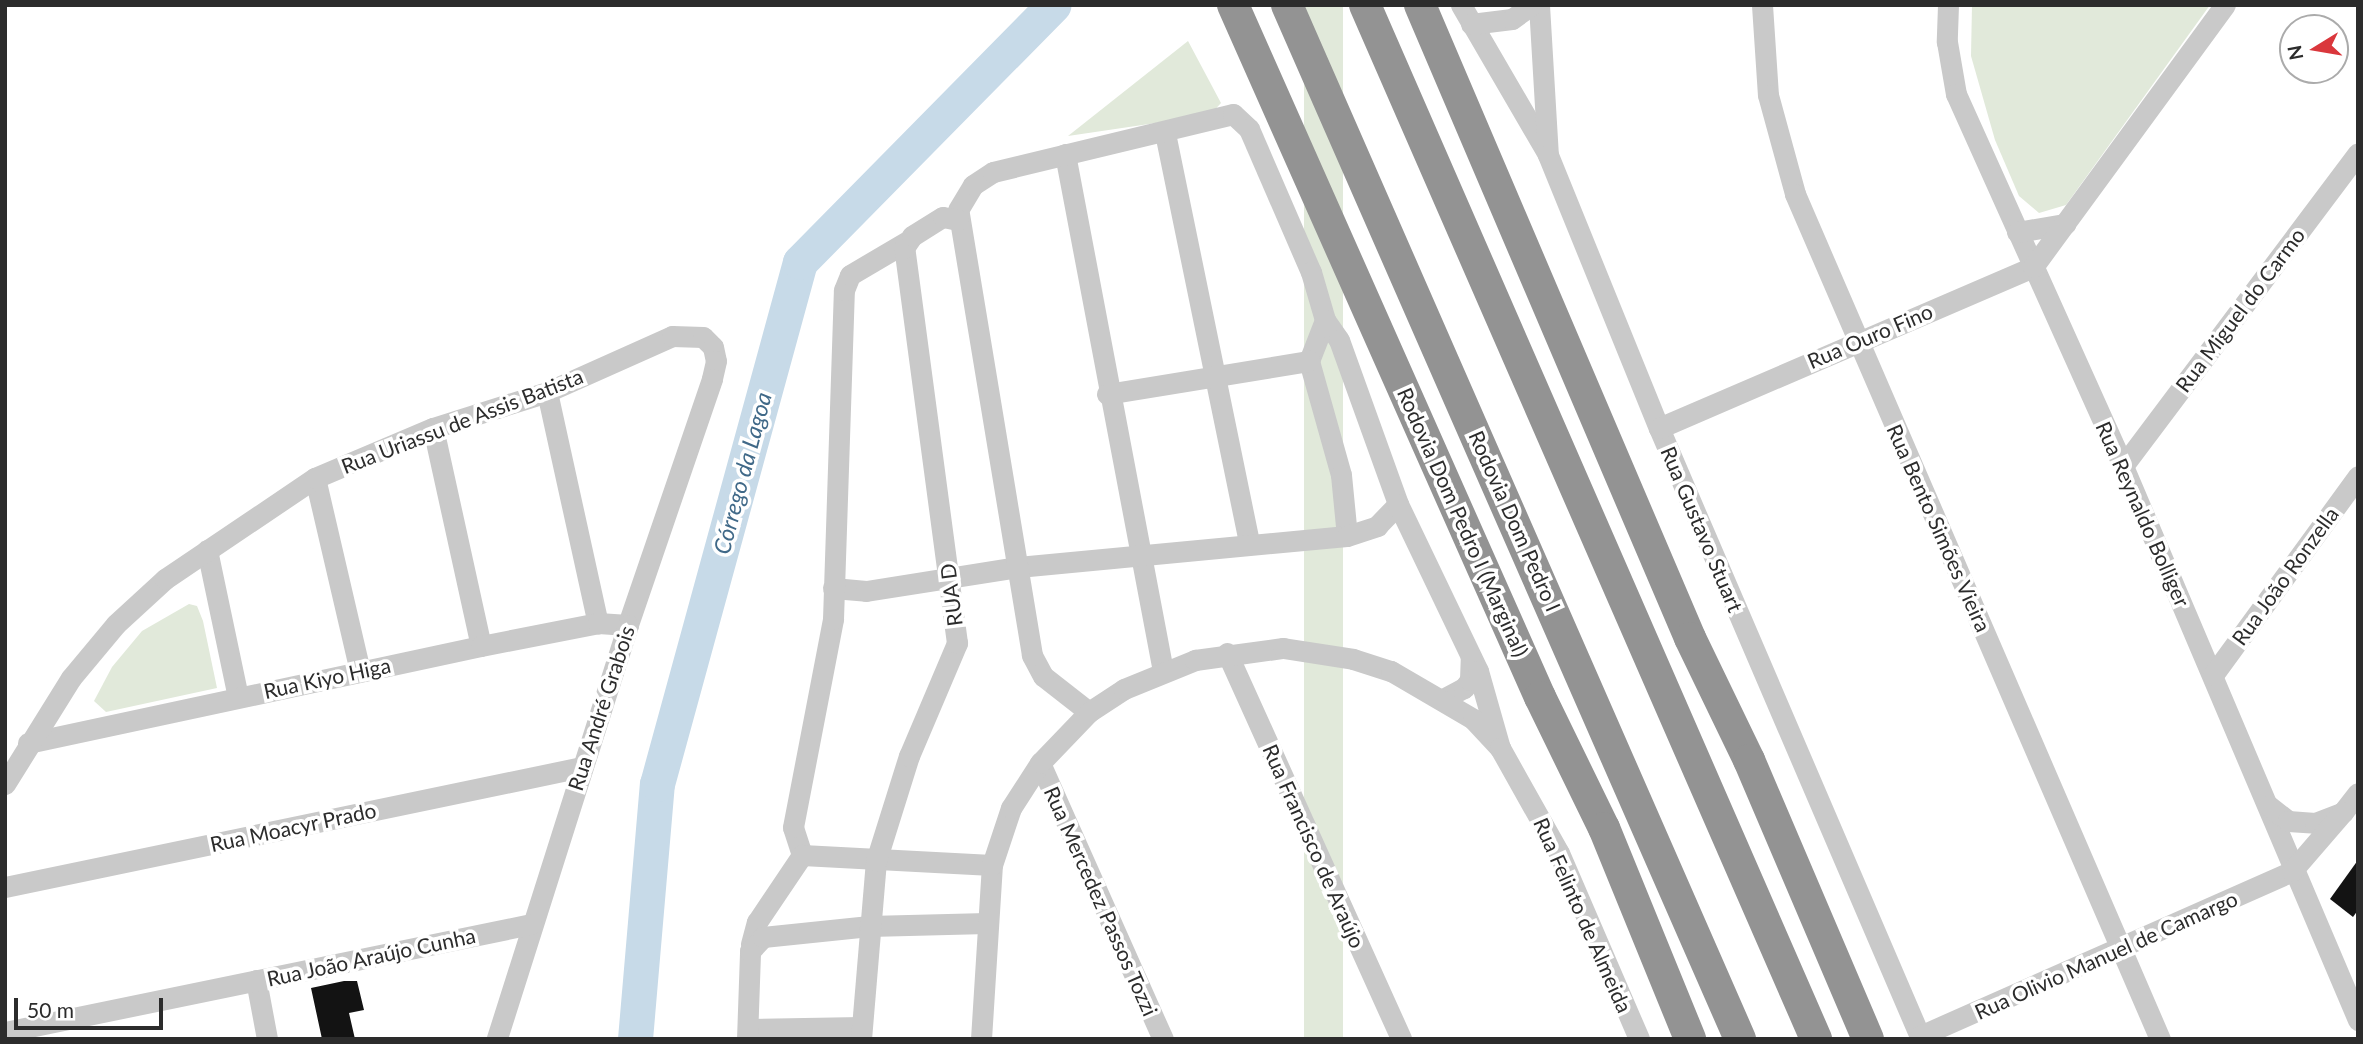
<!DOCTYPE html>
<html>
<head>
<meta charset="utf-8">
<style>
	body { margin:0 }
	#map { position:relative; width:2363px; height:1044px; overflow:hidden; background:#fff; font-family:Lato,sans-serif }
	div>[style] { position:absolute }
	.green>* { inset:0; background:#e1e9da; transform-origin:0 0 }
	.river>* { height:35px; margin:-17.5px; padding:0 17.5px; transform-origin:17.5px; border-radius:17.5px; background:#c7dae8 }
	.building>* { inset:0; background:#131313 }
	.minor>* { height:21px; margin:-10.5px; padding:0 10.5px; transform-origin:10.5px; border-radius:10.5px; background:#c9c9c9 }
	.highway>* { height:32px; margin:-16px; padding:0 16px; transform-origin:16px; border-radius:16px; background:#939393 }
	span { translate:-50% -50%; white-space:nowrap; text-align:center; line-height:1.15; -webkit-text-stroke:7px #fff; paint-order:stroke }
	.street-label { font-size:21px; color:#2c2c2c }
	.water-label { font-size:23px; color:#406988; font-style:italic }
	.frame { position:absolute; inset:0; border:7px solid #2c2c2c; pointer-events:none }
	.north { position:absolute; left:2279px; top:14px; width:70px; height:70px; box-sizing:border-box; background:#fff; border:2px solid #ababab; border-radius:50%; rotate:259deg; font-size:19px; font-weight:700; line-height:28px; text-align:center; color:#2c2c2c }
	.north::after { content:''; display:block; margin:auto; width:24px; height:32px; background:#da373c; clip-path:polygon(50% 0,100% 100%,50% 72%,0 100%) }
	.scale { position:absolute; left:14px; top:998px; width:149px; height:32px; box-sizing:border-box; border:4px solid #2c2c2c; border-top:0; padding-left:9px; font-size:21px; line-height:24px; white-space:nowrap; color:#2c2c2c; -webkit-text-stroke:5px #fff; paint-order:stroke }
</style>
</head>
<body>
<div id="map">
	<div class="green">
		<div style="left:1304px;top:5px;width:39px;height:1128px"></div>
		<div style="clip-path:polygon(1972px 5px,2210px 5px,2066px 205px,2039px 213px,2019px 196px,1995px 140px,1971px 56px)"></div>
		<div style="clip-path:polygon(1188px 41px,1221px 103px,1210px 115px,1068px 136px)"></div>
		<div style="clip-path:polygon(189px 604px,197px 606px,203px 621px,217px 688px,106px 712px,94px 701px,112px 667px,142px 631px)"></div>
	</div>
	<div class="river">
		<div style="left:635px;top:1039px;width:256px;rotate:-85.1deg"></div>
		<div style="left:657px;top:784px;width:541px;rotate:-74.68deg"></div>
		<div style="left:800px;top:262px;width:361px;rotate:-45.4deg"></div>
	</div>
	<div class="building">
		<div style="clip-path:polygon(2358px 860px,2358px 910px,2353px 917px,2330px 899px)"></div>
		<div style="clip-path:polygon(344px 981px,357px 981px,364px 1010px,349px 1013px,355px 1039px,322px 1039px,311px 988px)"></div>
	</div>
	<div class="minor">
		<div style="left:1461px;top:5px;width:171px;rotate:59.8deg"></div>
		<div style="left:1539px;top:5px;width:150px;rotate:86.6deg"></div>
		<div style="left:1548px;top:155px;width:295px;rotate:67.9deg"></div>
		<div style="left:1659px;top:428px;width:665px;rotate:66.79deg"></div>
		<div style="left:1762px;top:5px;width:90px;rotate:86.2deg"></div>
		<div style="left:1768px;top:95px;width:103px;rotate:74.7deg"></div>
		<div style="left:1795px;top:194px;width:920px;rotate:66.64deg"></div>
		<div style="left:1948px;top:5px;width:37px;rotate:92deg"></div>
		<div style="left:1947px;top:42px;width:53px;rotate:80.2deg"></div>
		<div style="left:1956px;top:94px;width:408px;rotate:65.8deg"></div>
		<div style="left:2123px;top:466px;width:602px;rotate:67.01deg"></div>
		<div style="left:1471px;top:24px;width:41px;rotate:-7deg"></div>
		<div style="left:1512px;top:19px;width:24px;rotate:-36deg"></div>
		<div style="left:1165px;top:133px;width:419px;rotate:78.4deg"></div>
		<div style="left:1065px;top:154px;width:526px;rotate:79.27deg"></div>
		<div style="left:2017px;top:232px;width:49px;rotate:-9.5deg"></div>
		<div style="left:1325px;top:320px;width:44px;rotate:111.3deg"></div>
		<div style="left:1309px;top:361px;width:118px;rotate:74.3deg"></div>
		<div style="left:1341px;top:475px;width:61px;rotate:84.4deg"></div>
		<div style="left:547px;top:392px;width:237px;rotate:77.6deg"></div>
		<div style="left:1107px;top:394px;width:205px;rotate:-9.3deg"></div>
		<div style="left:433px;top:428px;width:223px;rotate:77.6deg"></div>
		<div style="left:1659px;top:428px;width:407px;rotate:-23.3deg"></div>
		<div style="left:2033px;top:267px;width:325px;rotate:-53.8deg"></div>
		<div style="left:2123px;top:466px;width:391px;rotate:-53.1deg"></div>
		<div style="left:315px;top:478px;width:198px;rotate:76.9deg"></div>
		<div style="left:207px;top:550px;width:150px;rotate:78.1deg"></div>
		<div style="left:833px;top:588px;width:33px;rotate:5deg"></div>
		<div style="left:866px;top:591px;width:154px;rotate:-9deg"></div>
		<div style="left:1018px;top:567px;width:330px;rotate:-5.4deg"></div>
		<div style="left:1347px;top:536px;width:32px;rotate:-18deg"></div>
		<div style="left:1377px;top:526px;width:30px;rotate:-46deg"></div>
		<div style="left:1227px;top:653px;width:423px;rotate:65.7deg"></div>
		<div style="left:2213px;top:675px;width:246px;rotate:-53.9deg"></div>
		<div style="left:1443px;top:699px;width:24px;rotate:-28deg"></div>
		<div style="left:1464px;top:688px;width:10px;rotate:-53deg"></div>
		<div style="left:1470px;top:680px;width:23px;rotate:-88deg"></div>
		<div style="left:1089px;top:712px;width:58px;rotate:-142deg"></div>
		<div style="left:1043px;top:676px;width:24px;rotate:-118deg"></div>
		<div style="left:1032px;top:655px;width:451px;rotate:-99.4deg"></div>
		<div style="left:958px;top:210px;width:29px;rotate:-59deg"></div>
		<div style="left:973px;top:185px;width:24px;rotate:-33deg"></div>
		<div style="left:993px;top:172px;width:247px;rotate:-13.6deg"></div>
		<div style="left:1233px;top:114px;width:22px;rotate:43deg"></div>
		<div style="left:1249px;top:129px;width:156px;rotate:66.6deg"></div>
		<div style="left:1311px;top:272px;width:50px;rotate:73.7deg"></div>
		<div style="left:1325px;top:320px;width:24px;rotate:55deg"></div>
		<div style="left:1339px;top:340px;width:174px;rotate:70.2deg"></div>
		<div style="left:1398px;top:504px;width:185px;rotate:64.4deg"></div>
		<div style="left:1478px;top:671px;width:80px;rotate:74.1deg"></div>
		<div style="left:28px;top:743px;width:463px;rotate:-12.1deg"></div>
		<div style="left:481px;top:646px;width:119px;rotate:-11.1deg"></div>
		<div style="left:598px;top:623px;width:30px;rotate:4deg"></div>
		<div style="left:1040px;top:763px;width:302px;rotate:66deg"></div>
		<div style="left:5px;top:784px;width:125px;rotate:-58.1deg"></div>
		<div style="left:71px;top:678px;width:70px;rotate:-50.2deg"></div>
		<div style="left:116px;top:624px;width:67px;rotate:-42.6deg"></div>
		<div style="left:165px;top:579px;width:181px;rotate:-34deg"></div>
		<div style="left:315px;top:478px;width:128px;rotate:-23deg"></div>
		<div style="left:433px;top:428px;width:120px;rotate:-17.5deg"></div>
		<div style="left:547px;top:392px;width:137px;rotate:-24.1deg"></div>
		<div style="left:672px;top:336px;width:31px;rotate:2deg"></div>
		<div style="left:703px;top:337px;width:14px;rotate:45deg"></div>
		<div style="left:713px;top:347px;width:14px;rotate:78deg"></div>
		<div style="left:716px;top:361px;width:18px;rotate:103deg"></div>
		<div style="left:712px;top:379px;width:260px;rotate:108.9deg"></div>
		<div style="left:628px;top:625px;width:434px;rotate:107.6deg"></div>
		<div style="left:2269px;top:806px;width:24px;rotate:38deg"></div>
		<div style="left:2288px;top:821px;width:27px;rotate:4deg"></div>
		<div style="left:2315px;top:823px;width:30px;rotate:-21deg"></div>
		<div style="left:2343px;top:812px;width:24px;rotate:-52deg"></div>
		<div style="left:802px;top:855px;width:29px;rotate:-108deg"></div>
		<div style="left:793px;top:827px;width:212px;rotate:-79.1deg"></div>
		<div style="left:833px;top:619px;width:329px;rotate:-88.1deg"></div>
		<div style="left:844px;top:290px;width:16px;rotate:-68deg"></div>
		<div style="left:850px;top:275px;width:65px;rotate:-30.5deg"></div>
		<div style="left:802px;top:855px;width:190px;rotate:3deg"></div>
		<div style="left:5px;top:887px;width:589px;rotate:-11.75deg"></div>
		<div style="left:751px;top:944px;width:23px;rotate:-75deg"></div>
		<div style="left:757px;top:922px;width:81px;rotate:-56.1deg"></div>
		<div style="left:256px;top:980px;width:60px;rotate:79.4deg"></div>
		<div style="left:748px;top:1029px;width:113px;rotate:-1deg"></div>
		<div style="left:5px;top:1032px;width:537px;rotate:-11.6deg"></div>
		<div style="left:1920px;top:1036px;width:407px;rotate:-23.9deg"></div>
		<div style="left:2292px;top:871px;width:78px;rotate:-49.2deg"></div>
		<div style="left:747px;top:1039px;width:88px;rotate:-88deg"></div>
		<div style="left:750px;top:951px;width:19px;rotate:-47deg"></div>
		<div style="left:763px;top:937px;width:107px;rotate:-5.9deg"></div>
		<div style="left:869px;top:926px;width:118px;rotate:-1.5deg"></div>
		<div style="left:861px;top:1039px;width:179px;rotate:-85.2deg"></div>
		<div style="left:876px;top:861px;width:110px;rotate:-72.6deg"></div>
		<div style="left:909px;top:756px;width:123px;rotate:-67deg"></div>
		<div style="left:957px;top:643px;width:399px;rotate:-97.6deg"></div>
		<div style="left:904px;top:248px;width:14px;rotate:-56deg"></div>
		<div style="left:912px;top:236px;width:36px;rotate:-32deg"></div>
		<div style="left:943px;top:217px;width:15px;rotate:11deg"></div>
		<div style="left:981px;top:1039px;width:174px;rotate:-86.4deg"></div>
		<div style="left:992px;top:865px;width:60px;rotate:-71.6deg"></div>
		<div style="left:1011px;top:808px;width:54px;rotate:-57.2deg"></div>
		<div style="left:1040px;top:763px;width:71px;rotate:-46.1deg"></div>
		<div style="left:1089px;top:712px;width:42px;rotate:-33.3deg"></div>
		<div style="left:1124px;top:689px;width:77px;rotate:-22.2deg"></div>
		<div style="left:1195px;top:660px;width:89px;rotate:-7.8deg"></div>
		<div style="left:1283px;top:648px;width:71px;rotate:8.9deg"></div>
		<div style="left:1353px;top:659px;width:40px;rotate:18deg"></div>
		<div style="left:1391px;top:671px;width:95px;rotate:30.3deg"></div>
		<div style="left:1473px;top:719px;width:40px;rotate:47deg"></div>
		<div style="left:1500px;top:748px;width:120px;rotate:60.7deg"></div>
		<div style="left:1559px;top:853px;width:202px;rotate:66.7deg"></div>
	</div>
	<div class="highway">
		<div style="left:1233px;top:5px;width:757px;rotate:66.08deg"></div>
		<div style="left:1540px;top:697px;width:146px;rotate:64deg"></div>
		<div style="left:1604px;top:828px;width:228px;rotate:67.8deg"></div>
		<div style="left:1287px;top:5px;width:1129px;rotate:66.34deg"></div>
		<div style="left:1365px;top:5px;width:1128px;rotate:66.43deg"></div>
		<div style="left:1420px;top:5px;width:688px;rotate:66.9deg"></div>
		<div style="left:1690px;top:638px;width:136px;rotate:64.2deg"></div>
		<div style="left:1749px;top:760px;width:303px;rotate:66.9deg"></div>
	</div>
	<div class="street-label">
		<span style="left:2240px;top:310px;rotate:-53deg">Rua Miguel do Carmo</span>
		<span style="left:1870px;top:336px;rotate:-23deg">Rua Ouro Fino</span>
		<span style="left:462px;top:421px;rotate:-21deg">Rua Uriassu de Assis Batista</span>
		<span style="left:2143px;top:514px;rotate:66deg">Rua Reynaldo Bolliger</span>
		<span style="left:1515px;top:521px;rotate:66deg">Rodovia Dom Pedro I</span>
		<span style="left:1463px;top:522px;rotate:66deg">Rodovia Dom Pedro I (Marginal)</span>
		<span style="left:1939px;top:528px;rotate:66deg">Rua Bento Simões Vieira</span>
		<span style="left:1702px;top:529px;rotate:67deg">Rua Gustavo Stuart</span>
		<span style="left:2285px;top:576px;rotate:-54deg">Rua João Ronzella</span>
		<span style="left:951px;top:595px;rotate:-97deg">RUA D</span>
		<span style="left:327px;top:678px;rotate:-12deg">Rua Kiyo Higa</span>
		<span style="left:601px;top:708px;rotate:-72deg">Rua André Grabois</span>
		<span style="left:293px;top:827px;rotate:-12deg">Rua Moacyr Prado</span>
		<span style="left:1314px;top:846px;rotate:66deg">Rua Francisco de Araújo</span>
		<span style="left:1101px;top:901px;rotate:66deg">Rua Mercedez Passos Tozzi</span>
		<span style="left:1583px;top:915px;rotate:66deg">Rua Felinto de Almeida</span>
		<span style="left:2106px;top:955px;rotate:-24deg">Rua Olivio Manuel de Camargo</span>
		<span style="left:371px;top:957px;rotate:-12deg">Rua João Araújo Cunha</span>
	</div>
	<div class="water-label">
		<span style="left:742px;top:473px;rotate:-75deg">Córrego da Lagoa</span>
	</div>
	<div class="frame"></div>
	<div class="north">N</div>
	<div class="scale">50 m</div>
</div>
</body>
</html>
